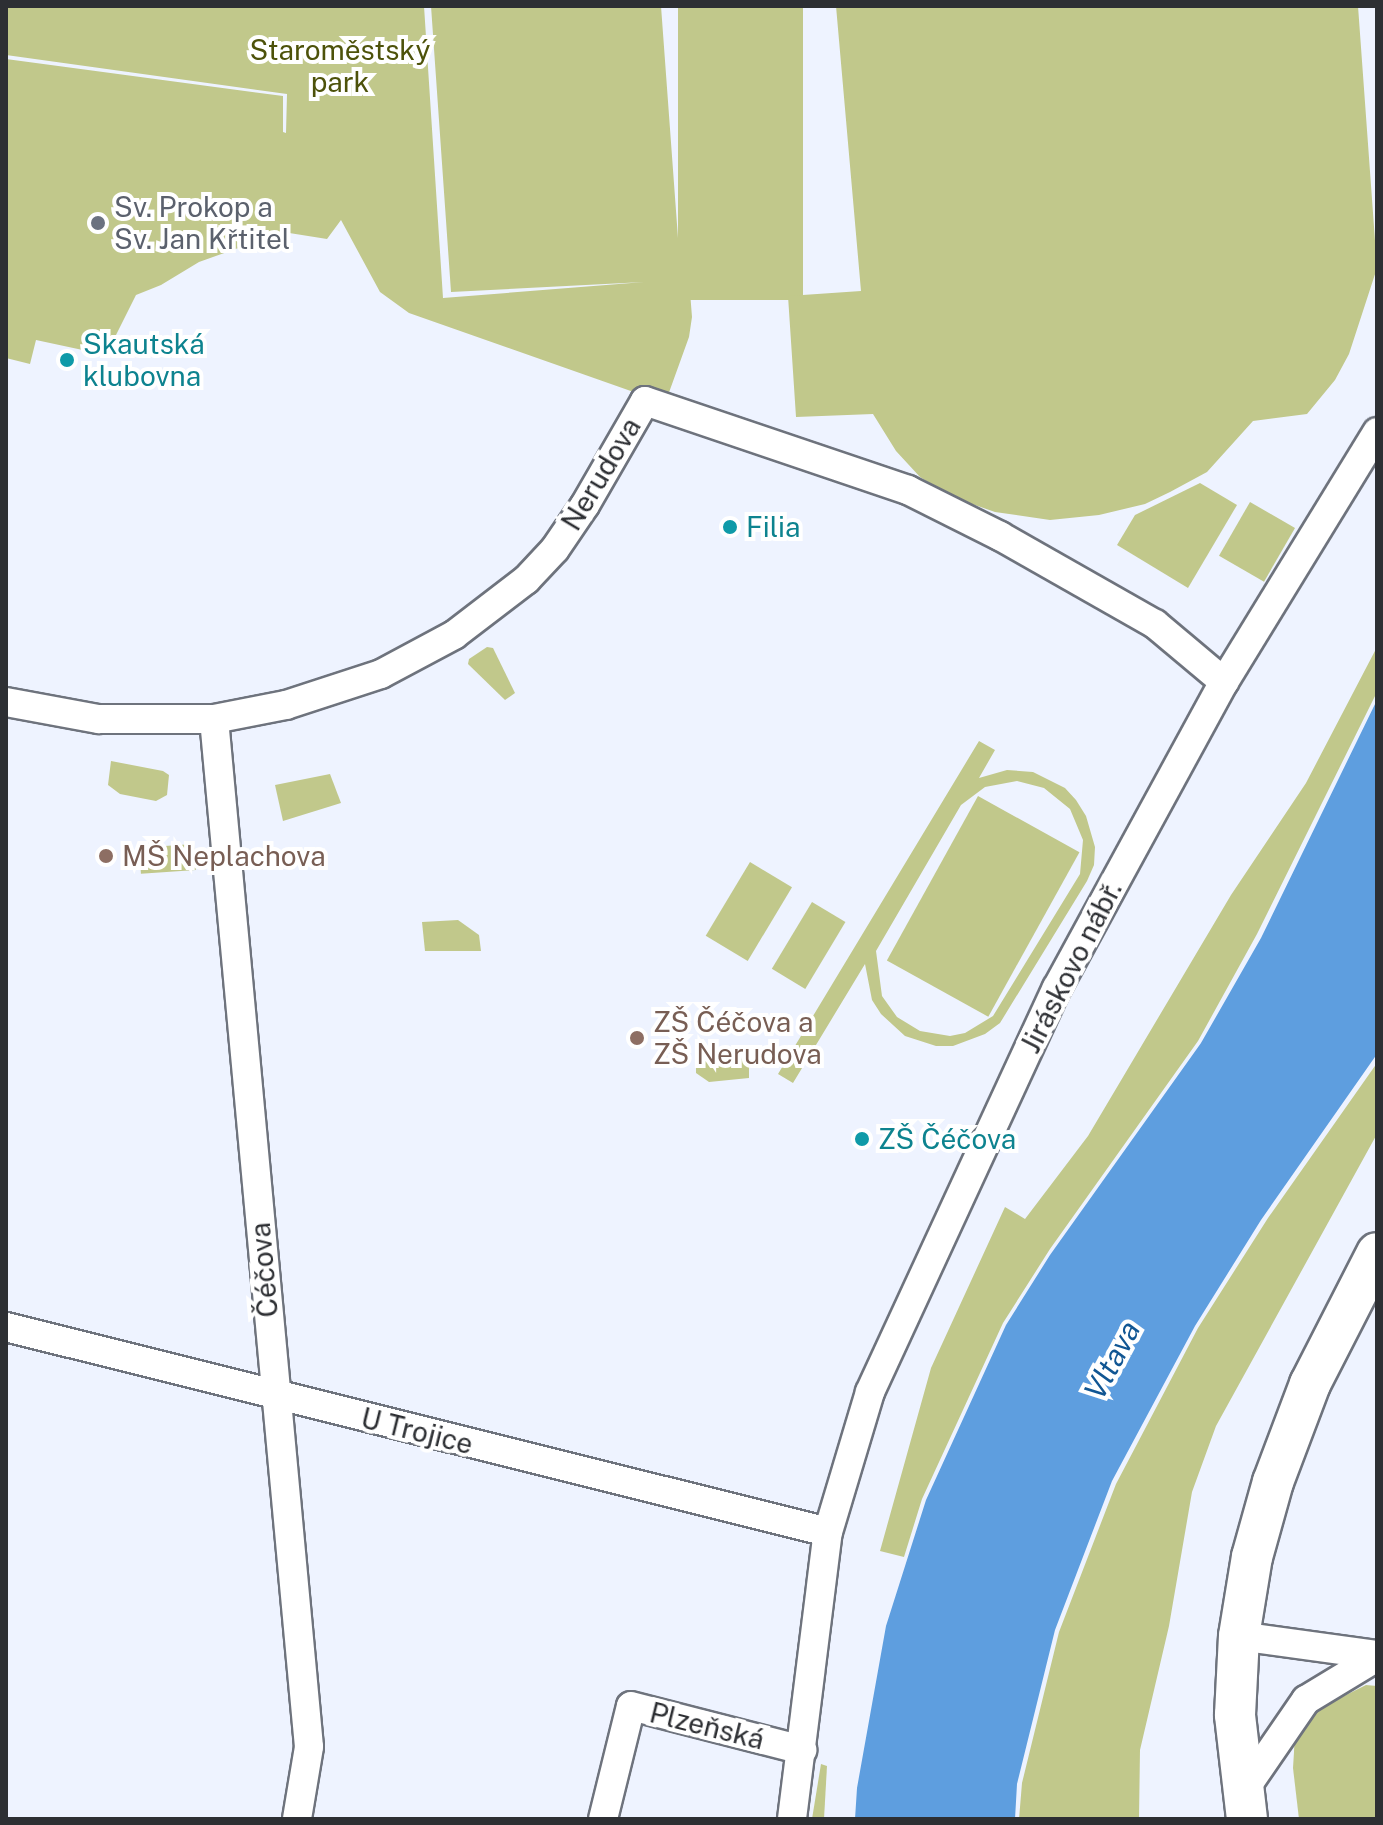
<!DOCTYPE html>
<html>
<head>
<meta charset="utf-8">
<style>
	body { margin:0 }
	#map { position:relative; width:1383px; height:1825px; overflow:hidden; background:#eef3ff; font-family:"Public Sans",sans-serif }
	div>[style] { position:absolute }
	.green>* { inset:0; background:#c1c88b; transform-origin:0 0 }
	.water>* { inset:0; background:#5e9edf }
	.roads { filter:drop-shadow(2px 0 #6e737d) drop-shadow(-2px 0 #6e737d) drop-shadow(0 2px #6e737d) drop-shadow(0 -2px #6e737d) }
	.street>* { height:28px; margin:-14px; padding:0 14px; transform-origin:14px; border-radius:14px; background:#fff }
	.secondary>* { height:40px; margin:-20px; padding:0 20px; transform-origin:20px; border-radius:20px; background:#fff }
	.dots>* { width:22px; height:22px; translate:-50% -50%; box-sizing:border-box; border:4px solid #fff; border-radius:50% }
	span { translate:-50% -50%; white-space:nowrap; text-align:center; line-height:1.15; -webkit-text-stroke:8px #fff; paint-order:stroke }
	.park-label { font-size:28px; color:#4d520a }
	.worship-label { font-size:28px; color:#5b616d }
	.left { translate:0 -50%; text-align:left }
	.culture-label { font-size:28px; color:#0d838f }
	.street-label { font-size:28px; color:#2d2f33 }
	.education-label { font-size:28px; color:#785e54 }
	.water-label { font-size:30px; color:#115693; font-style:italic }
	.frame { position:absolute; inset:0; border:8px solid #2d2f33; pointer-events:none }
</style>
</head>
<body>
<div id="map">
	<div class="green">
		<div style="clip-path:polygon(6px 6px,424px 6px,443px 298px,644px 282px,451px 292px,431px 6px,661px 6px,681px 279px,689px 279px,692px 317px,689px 337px,667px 398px,645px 396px,409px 313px,380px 292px,341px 220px,327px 239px,283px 232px,199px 262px,161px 285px,136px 295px,106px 355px,36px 340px,30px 364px,6px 358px,6px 59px,283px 96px,283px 132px,286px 133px,287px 94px,6px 55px)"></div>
		<div style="left:678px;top:6px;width:125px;height:294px"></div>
		<div style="clip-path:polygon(836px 6px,1358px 6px,1377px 268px,1349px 354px,1335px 380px,1307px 414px,1253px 421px,1207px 472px,1170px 492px,1145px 504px,1099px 515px,1050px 520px,995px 512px,952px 497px,920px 477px,896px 451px,873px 414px,796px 417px,788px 296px,861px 291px)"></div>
		<div style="clip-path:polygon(1200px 483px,1237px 505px,1188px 588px,1117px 545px,1135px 515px)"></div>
		<div style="left:1250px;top:502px;width:52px;height:62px;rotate:30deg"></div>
		<div style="clip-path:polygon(487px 647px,493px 648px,515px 693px,505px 700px,468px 664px,469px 659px)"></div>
		<div style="clip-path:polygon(1377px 647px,1377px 692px,1257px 934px,1198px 1041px,1050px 1249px,1003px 1323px,922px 1499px,904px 1557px,880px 1551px,931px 1368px,1005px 1207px,1025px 1219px,1088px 1136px,1231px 895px,1306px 783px)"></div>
		<div style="clip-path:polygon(evenodd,979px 741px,995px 750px,979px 778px,1007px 770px,1033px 772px,1065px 788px,1076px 800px,1086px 816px,1095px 847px,1094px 865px,1087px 881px,1000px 1023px,985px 1034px,953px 1046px,936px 1046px,905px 1036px,881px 1014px,872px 1000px,865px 964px,793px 1083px,778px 1074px,979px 741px,1017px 781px,1044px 788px,1070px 809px,1083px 840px,1080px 874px,993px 1016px,965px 1033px,950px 1036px,920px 1031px,897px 1017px,882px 996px,876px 951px,961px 805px,985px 787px,1017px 781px)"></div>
		<div style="clip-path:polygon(111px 761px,163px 771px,169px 775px,167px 795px,156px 801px,120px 794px,108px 785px)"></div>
		<div style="clip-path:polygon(330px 774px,341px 803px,283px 821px,275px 785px)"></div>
		<div style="left:978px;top:796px;width:116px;height:188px;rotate:29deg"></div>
		<div style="left:194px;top:844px;width:26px;height:55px;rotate:86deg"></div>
		<div style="left:750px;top:862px;width:49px;height:86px;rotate:31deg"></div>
		<div style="left:812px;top:902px;width:39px;height:78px;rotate:31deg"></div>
		<div style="clip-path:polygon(458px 920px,479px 935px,481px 951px,425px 951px,422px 922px)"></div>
		<div style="clip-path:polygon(733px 1051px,749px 1065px,749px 1078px,709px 1082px,696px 1073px,696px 1053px)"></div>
		<div style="clip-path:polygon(1377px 1063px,1377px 1134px,1216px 1426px,1192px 1492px,1169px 1626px,1140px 1750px,1139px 1819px,1019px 1819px,1022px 1783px,1059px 1632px,1116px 1484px,1198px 1328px,1268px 1218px)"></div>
		<div style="clip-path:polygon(1366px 1685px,1377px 1686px,1377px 1819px,1299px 1819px,1293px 1768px,1295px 1735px,1320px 1708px)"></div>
		<div style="clip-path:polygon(821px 1764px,827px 1766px,824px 1819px,812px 1819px)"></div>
	</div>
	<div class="water">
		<div style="clip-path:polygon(1377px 700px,1377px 1054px,1261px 1220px,1195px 1326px,1112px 1481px,1055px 1630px,1017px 1784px,1015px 1819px,855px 1819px,857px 1788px,886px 1626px,926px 1500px,1006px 1325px,1050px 1255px,1201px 1043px,1261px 938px)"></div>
	</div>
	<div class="roads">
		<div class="street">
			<div style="left:6px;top:702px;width:95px;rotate:10.4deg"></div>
			<div style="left:99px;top:719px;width:115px"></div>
			<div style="left:214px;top:719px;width:73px;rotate:-11deg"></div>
			<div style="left:286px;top:705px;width:100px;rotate:-18.1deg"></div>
			<div style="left:381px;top:674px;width:83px;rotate:-28.1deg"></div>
			<div style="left:454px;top:635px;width:91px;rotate:-37.4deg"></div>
			<div style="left:526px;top:580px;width:42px;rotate:-46.9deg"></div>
			<div style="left:555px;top:549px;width:53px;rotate:-55.7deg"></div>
			<div style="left:585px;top:505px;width:120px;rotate:-60deg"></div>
			<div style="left:645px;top:401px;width:278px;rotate:18.7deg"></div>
			<div style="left:908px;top:490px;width:103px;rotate:26.6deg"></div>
			<div style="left:1000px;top:536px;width:178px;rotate:29.6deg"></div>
			<div style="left:1155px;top:624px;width:90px;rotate:40deg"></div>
			<div style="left:214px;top:719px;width:1032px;rotate:84.72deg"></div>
			<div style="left:309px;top:1747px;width:73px;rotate:99.5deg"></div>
			<div style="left:6px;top:1327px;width:847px;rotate:14deg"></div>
			<div style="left:1239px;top:1636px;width:139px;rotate:7.8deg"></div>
			<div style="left:1242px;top:1793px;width:113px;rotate:-55.5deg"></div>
			<div style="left:1306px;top:1700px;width:83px;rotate:-31.2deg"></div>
			<div style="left:603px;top:1819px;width:116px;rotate:-76.1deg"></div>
			<div style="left:631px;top:1706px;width:177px;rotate:14.4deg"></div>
			<div style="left:792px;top:1819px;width:289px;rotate:-82.9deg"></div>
			<div style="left:828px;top:1532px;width:146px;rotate:-73.3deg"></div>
			<div style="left:870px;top:1392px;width:445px;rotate:-65.2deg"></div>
			<div style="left:1057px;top:988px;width:349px;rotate:-61.4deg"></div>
			<div style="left:1224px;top:682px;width:293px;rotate:-58.5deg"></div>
		</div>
		<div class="secondary">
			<div style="left:1247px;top:1819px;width:105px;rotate:-96.6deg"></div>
			<div style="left:1235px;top:1715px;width:79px;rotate:-87.1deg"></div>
			<div style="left:1239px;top:1636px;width:80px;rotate:-80.7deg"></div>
			<div style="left:1252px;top:1557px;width:78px;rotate:-74.4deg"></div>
			<div style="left:1273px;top:1482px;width:105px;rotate:-69.3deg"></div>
			<div style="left:1310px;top:1384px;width:147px;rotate:-62.9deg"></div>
		</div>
	</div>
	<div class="dots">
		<div style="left:98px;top:223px;background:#6b7280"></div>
		<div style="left:67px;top:360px;background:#0f9aa8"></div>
		<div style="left:730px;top:527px;background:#0f9aa8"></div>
		<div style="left:106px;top:856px;background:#8d6e63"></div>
		<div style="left:637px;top:1038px;background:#8d6e63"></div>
		<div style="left:862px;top:1139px;background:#0f9aa8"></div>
	</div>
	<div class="park-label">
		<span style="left:340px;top:66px">Staroměstský<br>park</span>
	</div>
	<div class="worship-label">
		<span class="left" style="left:114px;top:223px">Sv. Prokop a<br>Sv. Jan Křtitel</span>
	</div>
	<div class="culture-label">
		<span class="left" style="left:83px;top:360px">Skautská<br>klubovna</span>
		<span class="left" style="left:746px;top:527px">Filia</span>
		<span class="left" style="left:878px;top:1139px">ZŠ Čéčova</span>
	</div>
	<div class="street-label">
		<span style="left:601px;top:474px;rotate:-59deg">Nerudova</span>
		<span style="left:1071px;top:967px;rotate:-63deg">Jiráskovo nábř.</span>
		<span style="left:264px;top:1270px;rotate:-95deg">Čéčova</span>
		<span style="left:417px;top:1431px;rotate:14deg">U Trojice</span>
		<span style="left:707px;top:1726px;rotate:14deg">Plzeňská</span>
	</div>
	<div class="education-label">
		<span class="left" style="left:122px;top:856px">MŠ Neplachova</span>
		<span class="left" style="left:653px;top:1038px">ZŠ Čéčova a<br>ZŠ Nerudova</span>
	</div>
	<div class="water-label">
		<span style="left:1112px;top:1360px;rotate:-62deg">Vltava</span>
	</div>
	<div class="frame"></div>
</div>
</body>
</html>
